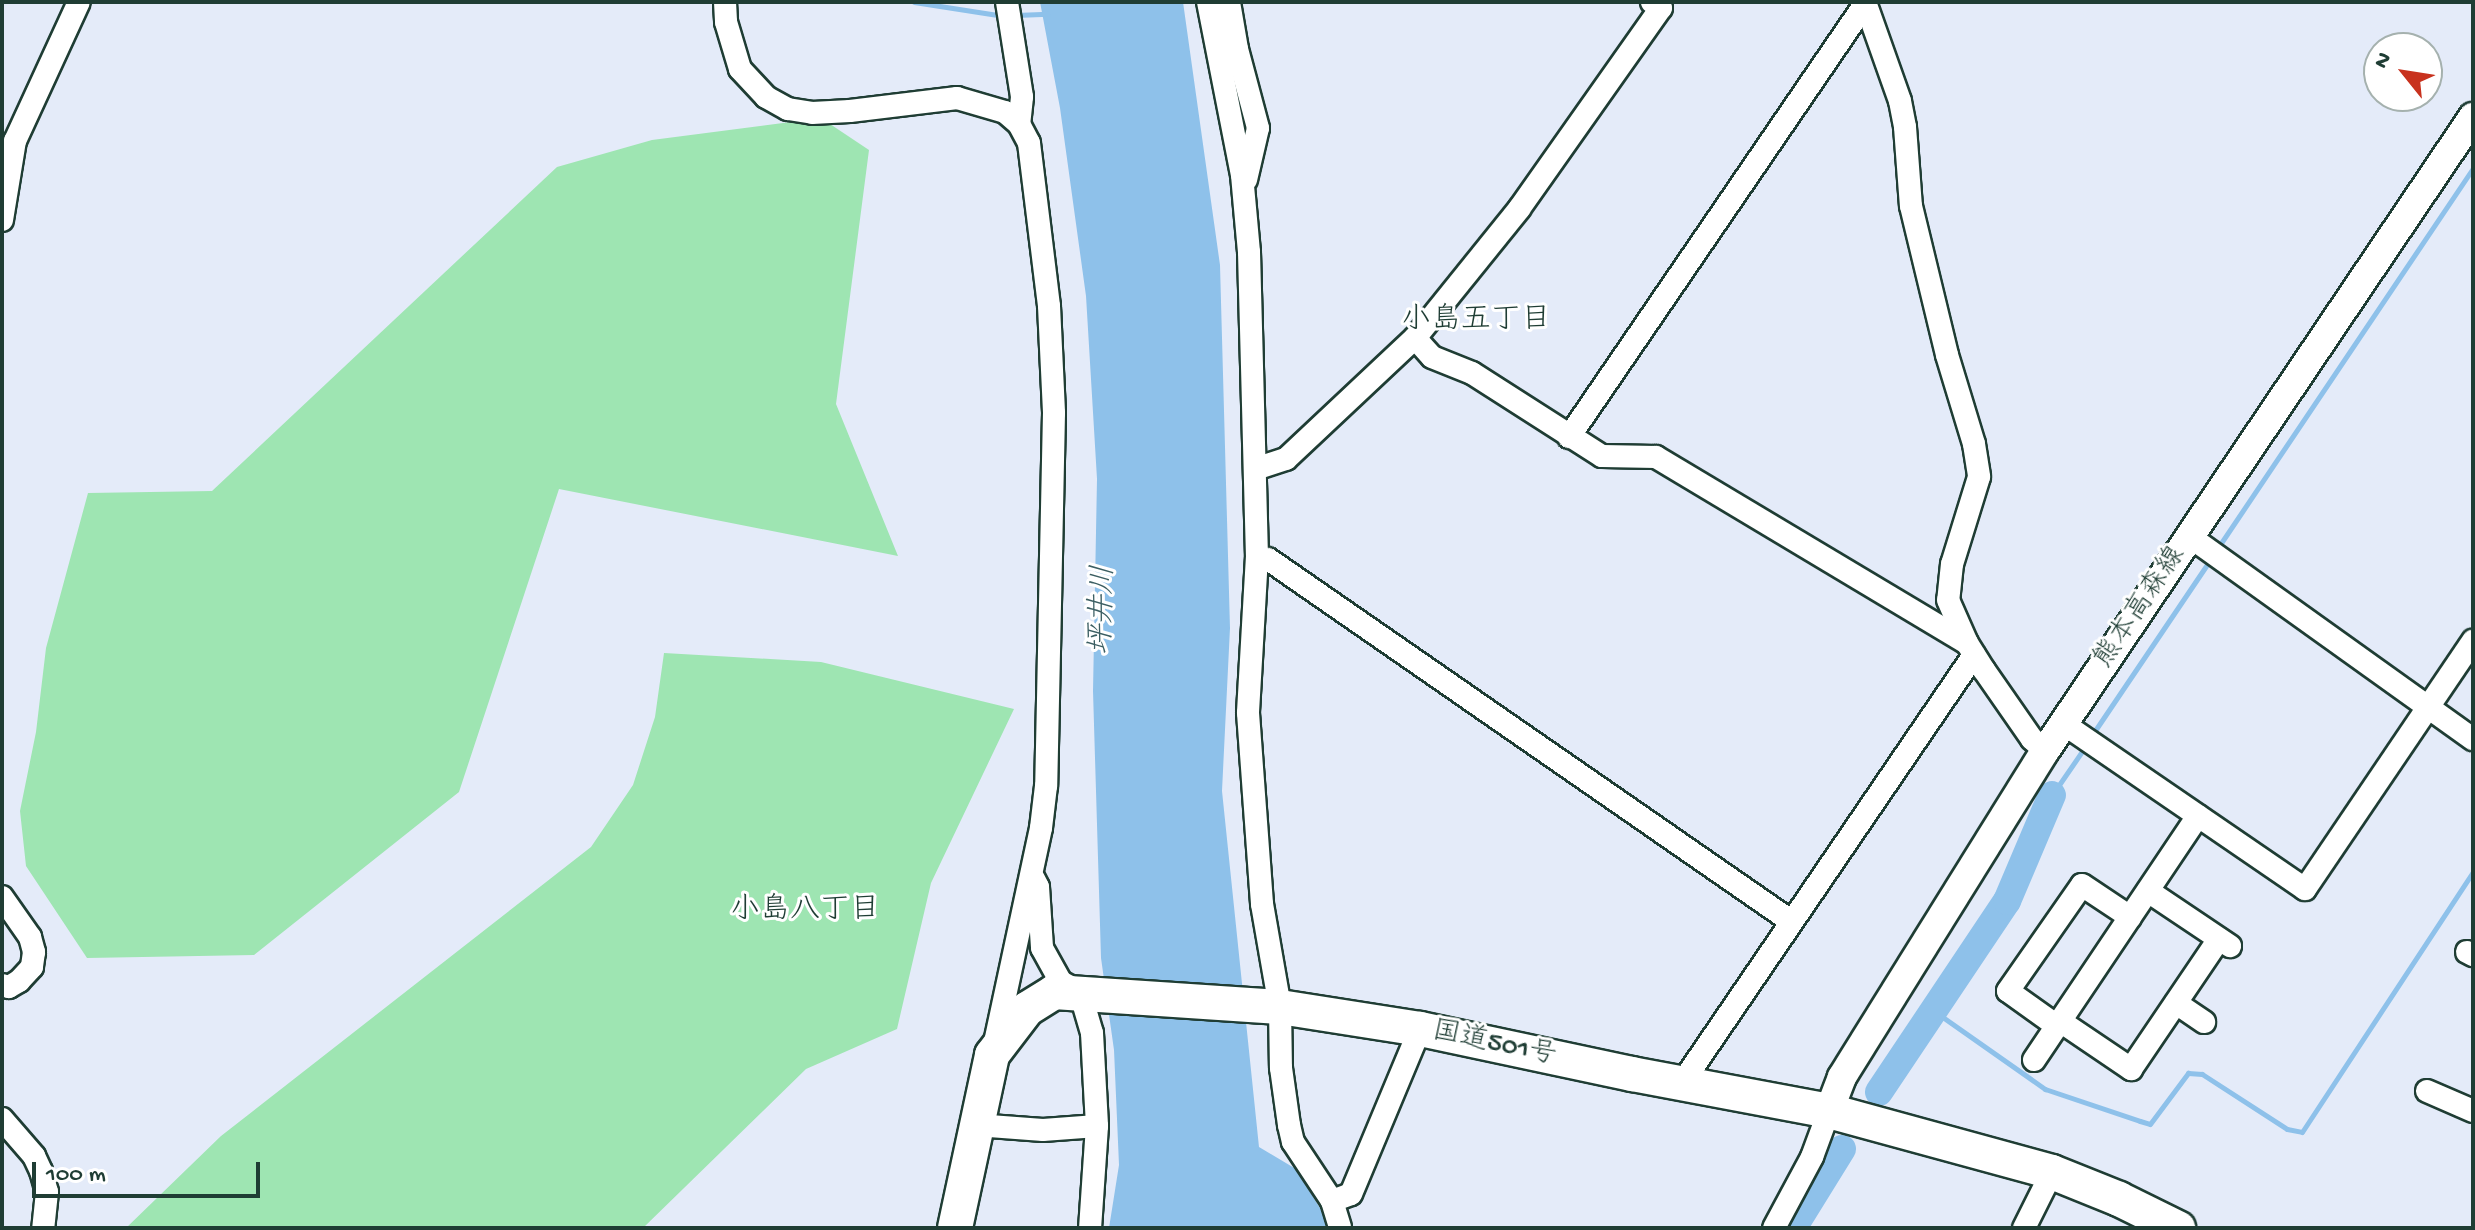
<!DOCTYPE html>
<html>
<head>
<meta charset="utf-8">
<style>
	body { margin:0 }
	#map { position:relative; width:2475px; height:1230px; overflow:hidden; background:#e4ebf9; font-family:"Gochi Hand","Klee One",sans-serif }
	div>[style] { position:absolute }
	.green>* { inset:0; background:#9ee5b2 }
	.water>* { inset:0; background:#8ec1ea }
	.stream>* { height:5px; margin:-2.5px; padding:0 2.5px; transform-origin:2.5px; border-radius:2.5px; background:#8ec1ea }
	.river>* { height:28px; margin:-14px; padding:0 14px; transform-origin:14px; border-radius:14px; background:#8ec1ea }
	.roads { filter:drop-shadow(2px 0 #1f3d34) drop-shadow(-2px 0 #1f3d34) drop-shadow(0 2px #1f3d34) drop-shadow(0 -2px #1f3d34) }
	.minor>* { height:22px; margin:-11px; padding:0 11px; transform-origin:11px; border-radius:11px; background:#fff }
	.major>* { height:28px; margin:-14px; padding:0 14px; transform-origin:14px; border-radius:14px; background:#fff }
	.highway>* { height:34px; margin:-17px; padding:0 17px; transform-origin:17px; border-radius:17px; background:#fff }
	span { translate:-50% -50%; white-space:nowrap; text-align:center; line-height:1.15; -webkit-text-stroke:6px #fff; paint-order:stroke }
	.street-label { font-size:28px; color:#1f3d34 }
	.neighbourhood-label { font-size:30px; color:#1f3d34 }
	.water-label { font-size:30px; color:#3b5e62; font-style:italic }
	.frame { position:absolute; inset:0; border:4px solid #1f3d34; pointer-events:none }
	.north { position:absolute; left:2363px; top:32px; width:80px; height:80px; box-sizing:border-box; background:#fff; border:2px solid #a5b1ae; border-radius:50%; rotate:300deg; font-size:22px; font-weight:700; line-height:32px; text-align:center; color:#1f3d34 }
	.north::after { content:''; display:block; margin:auto; width:28px; height:36px; background:#c8321e; clip-path:polygon(50% 0,100% 100%,50% 72%,0 100%) }
	.scale { position:absolute; left:32px; top:1162px; width:228px; height:36px; box-sizing:border-box; border:4px solid #1f3d34; border-top:0; padding-left:10px; font-size:24px; line-height:28px; white-space:nowrap; color:#1f3d34; -webkit-text-stroke:6px #fff; paint-order:stroke }
</style>
</head>
<body>
<div id="map">
	<div class="green">
		<div style="clip-path:polygon(821px 118px,869px 150px,836px 404px,898px 556px,559px 489px,459px 792px,254px 955px,87px 958px,26px 866px,20px 811px,36px 732px,46px 648px,88px 493px,212px 491px,557px 167px,652px 140px)"></div>
		<div style="clip-path:polygon(664px 653px,821px 662px,1014px 709px,931px 883px,897px 1029px,806px 1069px,643px 1228px,126px 1228px,221px 1136px,591px 847px,633px 785px,655px 717px)"></div>
	</div>
	<div class="water">
		<div style="clip-path:polygon(1040px 2px,1183px 2px,1220px 265px,1230px 628px,1222px 791px,1259px 1147px,1296px 1169px,1326px 1218px,1327px 1228px,1109px 1228px,1119px 1165px,1114px 1050px,1101px 958px,1093px 691px,1097px 479px,1086px 296px,1060px 108px)"></div>
	</div>
	<div class="stream">
		<div style="left:914px;top:2px;width:91px;rotate:8.8deg"></div>
		<div style="left:1014px;top:15px;width:34px;rotate:-2deg"></div>
		<div style="left:2217px;top:549px;width:459px;rotate:-56.1deg"></div>
		<div style="left:2092px;top:735px;width:215px;rotate:-56deg"></div>
		<div style="left:2052px;top:795px;width:58px;rotate:-55.5deg"></div>
		<div style="left:1934px;top:1011px;width:136px;rotate:35.1deg"></div>
		<div style="left:2045px;top:1089px;width:100px;rotate:18.6deg"></div>
		<div style="left:2140px;top:1121px;width:10px;rotate:17deg"></div>
		<div style="left:2150px;top:1124px;width:64px;rotate:-53.3deg"></div>
		<div style="left:2188px;top:1073px;width:14px;rotate:4deg"></div>
		<div style="left:2202px;top:1074px;width:101px;rotate:32.9deg"></div>
		<div style="left:2287px;top:1129px;width:15px;rotate:11deg"></div>
		<div style="left:2302px;top:1132px;width:311px;rotate:-56.7deg"></div>
	</div>
	<div class="river">
		<div style="left:1879px;top:1092px;width:230px;rotate:-56.2deg"></div>
		<div style="left:2007px;top:901px;width:115px;rotate:-67deg"></div>
		<div style="left:1793px;top:1228px;width:93px;rotate:-58.2deg"></div>
	</div>
	<div class="roads">
		<div class="minor">
			<div style="left:725px;top:2px;width:20px;rotate:87deg"></div>
			<div style="left:726px;top:22px;width:49px;rotate:73.4deg"></div>
			<div style="left:740px;top:69px;width:38px;rotate:47deg"></div>
			<div style="left:766px;top:97px;width:25px;rotate:29deg"></div>
			<div style="left:788px;top:109px;width:24px;rotate:9deg"></div>
			<div style="left:812px;top:113px;width:38px;rotate:-3deg"></div>
			<div style="left:850px;top:111px;width:108px;rotate:-6.9deg"></div>
			<div style="left:957px;top:98px;width:50px;rotate:16.3deg"></div>
			<div style="left:1005px;top:112px;width:18px;rotate:41deg"></div>
			<div style="left:1019px;top:124px;width:21px;rotate:62deg"></div>
			<div style="left:1029px;top:143px;width:164px;rotate:83deg"></div>
			<div style="left:1049px;top:306px;width:107px;rotate:87.3deg"></div>
			<div style="left:1054px;top:413px;width:373px;rotate:91.2deg"></div>
			<div style="left:1046px;top:786px;width:42px;rotate:96.8deg"></div>
			<div style="left:1041px;top:828px;width:219px;rotate:102.1deg"></div>
			<div style="left:1007px;top:2px;width:96px;rotate:81deg"></div>
			<div style="left:1022px;top:97px;width:27px;rotate:96deg"></div>
			<div style="left:1208px;top:2px;width:176px;rotate:78.9deg"></div>
			<div style="left:1242px;top:175px;width:77px;rotate:84.8deg"></div>
			<div style="left:1249px;top:252px;width:304px;rotate:88.5deg"></div>
			<div style="left:1257px;top:556px;width:157px;rotate:93.3deg"></div>
			<div style="left:1248px;top:713px;width:192px;rotate:85.8deg"></div>
			<div style="left:1262px;top:904px;width:105px;rotate:80.1deg"></div>
			<div style="left:1280px;top:1007px;width:61px;rotate:89.1deg"></div>
			<div style="left:1281px;top:1068px;width:58px;rotate:82deg"></div>
			<div style="left:1289px;top:1125px;width:17px;rotate:77deg"></div>
			<div style="left:1293px;top:1142px;width:71px;rotate:56.5deg"></div>
			<div style="left:1332px;top:1201px;width:28px;rotate:73deg"></div>
			<div style="left:1229px;top:2px;width:48px;rotate:80.3deg"></div>
			<div style="left:1237px;top:49px;width:82px;rotate:75.1deg"></div>
			<div style="left:1258px;top:128px;width:53px;rotate:103deg"></div>
			<div style="left:1865px;top:2px;width:105px;rotate:70.5deg"></div>
			<div style="left:1900px;top:101px;width:26px;rotate:79deg"></div>
			<div style="left:1905px;top:127px;width:79px;rotate:85.7deg"></div>
			<div style="left:1911px;top:206px;width:153px;rotate:76.4deg"></div>
			<div style="left:1947px;top:355px;width:93px;rotate:73.1deg"></div>
			<div style="left:1974px;top:444px;width:33px;rotate:81deg"></div>
			<div style="left:1979px;top:477px;width:91px;rotate:107.2deg"></div>
			<div style="left:1952px;top:564px;width:36px;rotate:96deg"></div>
			<div style="left:1948px;top:600px;width:47px;rotate:66.2deg"></div>
			<div style="left:1967px;top:643px;width:32px;rotate:58deg"></div>
			<div style="left:1984px;top:670px;width:84px;rotate:55.2deg"></div>
			<div style="left:2032px;top:739px;width:18px;rotate:43deg"></div>
			<div style="left:2px;top:220px;width:80px;rotate:-80.7deg"></div>
			<div style="left:15px;top:141px;width:153px;rotate:-65.3deg"></div>
			<div style="left:1415px;top:338px;width:25px;rotate:48deg"></div>
			<div style="left:1432px;top:357px;width:43px;rotate:21.8deg"></div>
			<div style="left:1472px;top:373px;width:154px;rotate:32.6deg"></div>
			<div style="left:1602px;top:456px;width:54px;rotate:1.1deg"></div>
			<div style="left:1656px;top:457px;width:362px;rotate:30.9deg"></div>
			<div style="left:1569px;top:437px;width:525px;rotate:-55.64deg"></div>
			<div style="left:1255px;top:469px;width:33px;rotate:-18deg"></div>
			<div style="left:1286px;top:459px;width:177px;rotate:-43.2deg"></div>
			<div style="left:1415px;top:338px;width:166px;rotate:-51.1deg"></div>
			<div style="left:1519px;top:209px;width:246px;rotate:-54.8deg"></div>
			<div style="left:1661px;top:8px;width:11px;rotate:-146deg"></div>
			<div style="left:2189px;top:536px;width:349px;rotate:35.6deg"></div>
			<div style="left:1268px;top:559px;width:637px;rotate:34.71deg"></div>
			<div style="left:2064px;top:724px;width:292px;rotate:34.4deg"></div>
			<div style="left:2305px;top:889px;width:300px;rotate:-55.9deg"></div>
			<div style="left:1034px;top:879px;width:9px;rotate:63deg"></div>
			<div style="left:1038px;top:887px;width:61px;rotate:86.2deg"></div>
			<div style="left:1042px;top:948px;width:39px;rotate:61deg"></div>
			<div style="left:1061px;top:982px;width:21px;rotate:28deg"></div>
			<div style="left:1080px;top:992px;width:43px;rotate:73.7deg"></div>
			<div style="left:1092px;top:1033px;width:93px;rotate:86.9deg"></div>
			<div style="left:1097px;top:1126px;width:102px;rotate:93.9deg"></div>
			<div style="left:2148px;top:891px;width:99px;rotate:33.9deg"></div>
			<div style="left:2px;top:897px;width:49px;rotate:55deg"></div>
			<div style="left:30px;top:937px;width:16px;rotate:75deg"></div>
			<div style="left:34px;top:952px;width:15px;rotate:98deg"></div>
			<div style="left:32px;top:967px;width:19px;rotate:133deg"></div>
			<div style="left:19px;top:981px;width:12px;rotate:149deg"></div>
			<div style="left:9px;top:987px;width:7px;rotate:-164deg"></div>
			<div style="left:2467px;top:952px;width:7px;rotate:27deg"></div>
			<div style="left:2176px;top:1003px;width:34px;rotate:34deg"></div>
			<div style="left:2060px;top:1021px;width:86px;rotate:34.1deg"></div>
			<div style="left:2131px;top:1069px;width:157px;rotate:-55.9deg"></div>
			<div style="left:2057px;top:1026px;width:60px;rotate:-144.5deg"></div>
			<div style="left:2008px;top:991px;width:129px;rotate:-55.1deg"></div>
			<div style="left:2082px;top:885px;width:58px;rotate:33.7deg"></div>
			<div style="left:2034px;top:1060px;width:294px;rotate:-56.1deg"></div>
			<div style="left:1682px;top:1083px;width:518px;rotate:-55.7deg"></div>
			<div style="left:2427px;top:1091px;width:50px;rotate:23.5deg"></div>
			<div style="left:2px;top:1119px;width:49px;rotate:49.1deg"></div>
			<div style="left:34px;top:1156px;width:17px;rotate:65deg"></div>
			<div style="left:41px;top:1171px;width:22px;rotate:74deg"></div>
			<div style="left:47px;top:1192px;width:36px;rotate:96deg"></div>
			<div style="left:976px;top:1125px;width:67px;rotate:4.3deg"></div>
			<div style="left:1043px;top:1130px;width:54px;rotate:-4.2deg"></div>
			<div style="left:1332px;top:1201px;width:20px;rotate:-20deg"></div>
			<div style="left:1351px;top:1194px;width:179px;rotate:-67.3deg"></div>
			<div style="left:1774px;top:1228px;width:81px;rotate:-61.8deg"></div>
			<div style="left:1812px;top:1157px;width:49px;rotate:-69.7deg"></div>
			<div style="left:2024px;top:1228px;width:63px;rotate:-63.4deg"></div>
		</div>
		<div class="major">
			<div style="left:1829px;top:1111px;width:36px;rotate:-69deg"></div>
			<div style="left:1842px;top:1077px;width:384px;rotate:-58.1deg"></div>
			<div style="left:2045px;top:751px;width:765px;rotate:-55.98deg"></div>
		</div>
		<div class="highway">
			<div style="left:955px;top:1228px;width:177px;rotate:-77.9deg"></div>
			<div style="left:992px;top:1055px;width:58px;rotate:-52.7deg"></div>
			<div style="left:1027px;top:1009px;width:32px;rotate:-32deg"></div>
			<div style="left:1054px;top:992px;width:226px;rotate:3.8deg"></div>
			<div style="left:1280px;top:1007px;width:142px;rotate:8.9deg"></div>
			<div style="left:1420px;top:1029px;width:217px;rotate:12deg"></div>
			<div style="left:1632px;top:1074px;width:200px;rotate:10.6deg"></div>
			<div style="left:1829px;top:1111px;width:231px;rotate:15.3deg"></div>
			<div style="left:2052px;top:1172px;width:72px;rotate:21.9deg"></div>
			<div style="left:2119px;top:1199px;width:66px;rotate:26.2deg"></div>
		</div>
	</div>
	<div class="street-label">
		<span style="left:2141px;top:608px;rotate:-56deg">熊本高森線</span>
		<span style="left:1494px;top:1045px;rotate:12deg">国道501号</span>
	</div>
	<div class="neighbourhood-label">
		<span style="left:1476px;top:322px">小島五丁目</span>
		<span style="left:805px;top:912px">小島八丁目</span>
	</div>
	<div class="water-label">
		<span style="left:1105px;top:610px;rotate:-88deg">坪井川</span>
	</div>
	<div class="frame"></div>
	<div class="north">N</div>
	<div class="scale">100 m</div>
</div>
</body>
</html>
